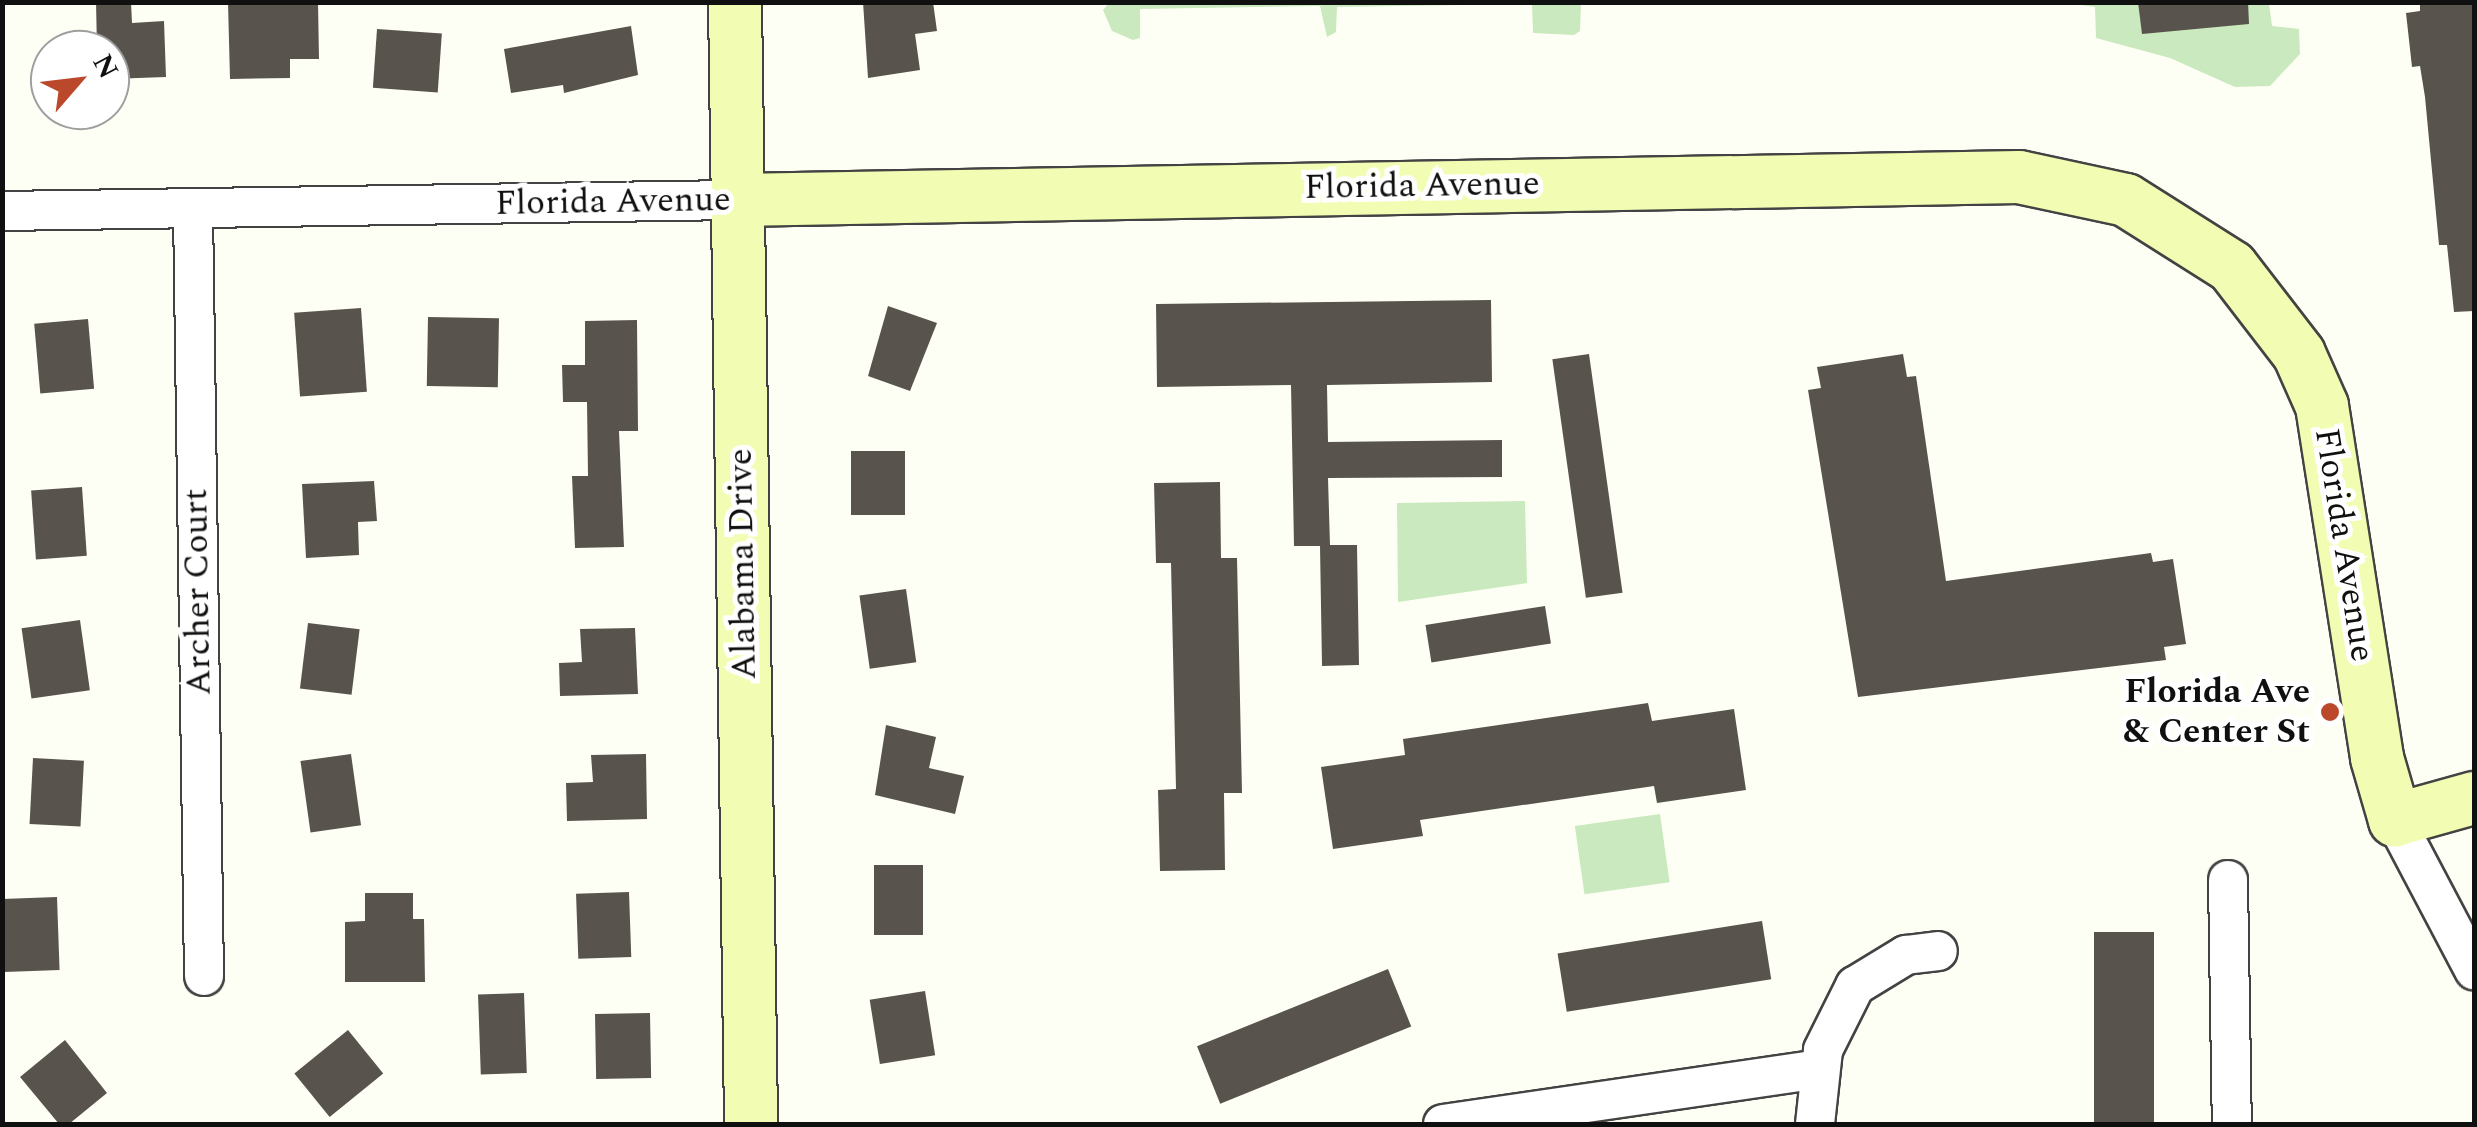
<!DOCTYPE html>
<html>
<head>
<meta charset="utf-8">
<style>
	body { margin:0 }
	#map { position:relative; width:2477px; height:1127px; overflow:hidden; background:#fefff4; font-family:Spectral,serif }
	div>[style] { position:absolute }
	.green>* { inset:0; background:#cae9be; transform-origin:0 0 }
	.building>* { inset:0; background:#58544d; transform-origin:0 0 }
	.roads { filter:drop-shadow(2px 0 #434343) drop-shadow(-2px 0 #434343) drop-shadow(0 2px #434343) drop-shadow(0 -2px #434343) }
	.street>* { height:38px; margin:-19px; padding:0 19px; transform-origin:19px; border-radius:19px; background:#fff }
	.secondary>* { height:52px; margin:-26px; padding:0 26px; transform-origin:26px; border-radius:26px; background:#f2fcb2 }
	.dots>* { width:28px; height:28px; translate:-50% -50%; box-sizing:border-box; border:5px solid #fff; border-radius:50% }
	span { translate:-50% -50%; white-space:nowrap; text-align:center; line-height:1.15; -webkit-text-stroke:10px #fff; paint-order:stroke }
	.street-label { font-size:35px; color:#101010 }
	.poi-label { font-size:35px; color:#101010; font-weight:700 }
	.right { translate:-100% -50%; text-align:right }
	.frame { position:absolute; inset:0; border:5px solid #101010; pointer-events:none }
	.north { position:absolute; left:30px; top:30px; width:100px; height:100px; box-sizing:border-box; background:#fff; border:2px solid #9f9f9f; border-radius:50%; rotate:62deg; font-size:28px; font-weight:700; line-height:40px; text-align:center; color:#101010 }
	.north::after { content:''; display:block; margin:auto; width:35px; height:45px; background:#bc482c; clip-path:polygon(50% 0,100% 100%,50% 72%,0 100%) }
</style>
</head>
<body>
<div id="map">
	<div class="green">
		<div style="clip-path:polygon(1134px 2px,1690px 2px,1690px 3px,1581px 4px,1580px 31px,1574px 35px,1533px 33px,1532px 4px,1337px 7px,1336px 32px,1327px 37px,1320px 6px,1140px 9px,1140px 38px,1133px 40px,1112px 31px,1103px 10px,1109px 3px)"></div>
		<div style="clip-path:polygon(2067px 3px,2139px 4px,2143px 34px,2229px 3px,2269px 3px,2272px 26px,2299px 29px,2300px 54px,2270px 86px,2235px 87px,2170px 58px,2096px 38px,2095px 7px)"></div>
		<div style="clip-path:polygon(1525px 501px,1527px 583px,1398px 602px,1397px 503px)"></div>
		<div style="left:1660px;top:814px;width:69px;height:86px;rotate:82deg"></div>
	</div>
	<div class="building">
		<div style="clip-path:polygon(96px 2px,131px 2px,132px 23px,164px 21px,166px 77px,110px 79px,110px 50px,97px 50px)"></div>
		<div style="clip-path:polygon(318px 2px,319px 59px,290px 59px,290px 78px,230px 79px,228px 3px)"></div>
		<div style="clip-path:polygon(863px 2px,933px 2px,937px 31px,915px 34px,920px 70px,868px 78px)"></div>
		<div style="clip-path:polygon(2138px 2px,2248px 2px,2249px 24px,2142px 34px)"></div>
		<div style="clip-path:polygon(2420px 2px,2474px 2px,2474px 311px,2454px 312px,2447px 245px,2439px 245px,2425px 97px,2420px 66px,2412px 67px,2406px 13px,2420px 11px)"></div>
		<div style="clip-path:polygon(631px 26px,638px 75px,564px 93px,563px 85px,511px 93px,504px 49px)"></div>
		<div style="left:377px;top:29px;width:65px;height:59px;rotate:4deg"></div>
		<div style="clip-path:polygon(1491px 300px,1492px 382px,1327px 385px,1328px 442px,1502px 440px,1502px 477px,1328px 478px,1330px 545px,1357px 545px,1359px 665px,1322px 666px,1320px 546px,1294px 546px,1291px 385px,1157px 387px,1156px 304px)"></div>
		<div style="clip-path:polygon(888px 306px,937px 323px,910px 391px,868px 376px)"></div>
		<div style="left:361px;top:308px;width:84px;height:67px;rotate:86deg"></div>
		<div style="left:428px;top:317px;width:71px;height:69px;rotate:1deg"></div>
		<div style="left:88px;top:319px;width:70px;height:54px;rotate:85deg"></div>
		<div style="clip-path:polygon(637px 320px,638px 431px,619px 431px,624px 547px,575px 548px,572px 476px,588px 476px,587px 402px,563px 402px,562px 365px,585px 365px,585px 321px)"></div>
		<div style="left:1589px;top:354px;width:241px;height:37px;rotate:82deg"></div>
		<div style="clip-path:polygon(1903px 354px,1907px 377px,1916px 376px,1946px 581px,2151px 553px,2153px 562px,2173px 559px,2186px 644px,2164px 647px,2166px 660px,1858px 697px,1808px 390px,1821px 388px,1817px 367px)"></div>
		<div style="left:851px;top:451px;width:54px;height:64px"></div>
		<div style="clip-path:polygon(374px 481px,377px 521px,358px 522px,359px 555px,306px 558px,302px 484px)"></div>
		<div style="clip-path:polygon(1220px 482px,1221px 558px,1237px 558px,1242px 793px,1224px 793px,1225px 870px,1160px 871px,1158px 790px,1176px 789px,1171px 563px,1156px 563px,1154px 483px)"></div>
		<div style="left:82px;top:487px;width:69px;height:51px;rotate:86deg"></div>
		<div style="left:906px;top:589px;width:74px;height:47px;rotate:82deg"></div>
		<div style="left:1545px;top:606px;width:38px;height:121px;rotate:81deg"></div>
		<div style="left:80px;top:620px;width:71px;height:59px;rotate:82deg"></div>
		<div style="left:308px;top:623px;width:52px;height:66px;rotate:7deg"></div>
		<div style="clip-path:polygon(635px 628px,638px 694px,560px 696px,559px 663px,582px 662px,580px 629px)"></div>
		<div style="clip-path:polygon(1648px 703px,1652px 721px,1734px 709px,1746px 790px,1657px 803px,1654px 786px,1420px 820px,1423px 836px,1333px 849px,1321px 767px,1405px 755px,1403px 739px)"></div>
		<div style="clip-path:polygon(886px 725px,936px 737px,929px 768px,964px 776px,955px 814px,875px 795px)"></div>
		<div style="left:351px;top:754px;width:72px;height:51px;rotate:82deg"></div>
		<div style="clip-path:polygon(646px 754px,647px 819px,567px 821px,566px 783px,593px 782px,591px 755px)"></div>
		<div style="left:33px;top:758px;width:51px;height:66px;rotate:3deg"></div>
		<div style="left:874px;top:865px;width:49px;height:70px"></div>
		<div style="left:629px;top:892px;width:65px;height:53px;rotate:88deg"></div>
		<div style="clip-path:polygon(365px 893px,413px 893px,413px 919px,424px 919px,425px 982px,345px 982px,345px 922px,365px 921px)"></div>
		<div style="left:57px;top:897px;width:73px;height:55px;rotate:88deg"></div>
		<div style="left:1762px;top:921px;width:59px;height:207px;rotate:81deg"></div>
		<div style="left:2094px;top:932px;width:60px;height:192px"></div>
		<div style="left:1388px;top:969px;width:62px;height:206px;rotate:68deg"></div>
		<div style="left:925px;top:991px;width:65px;height:56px;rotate:81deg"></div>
		<div style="left:524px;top:993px;width:80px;height:46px;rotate:88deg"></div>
		<div style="left:650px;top:1013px;width:65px;height:55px;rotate:89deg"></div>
		<div style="left:348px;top:1030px;width:56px;height:69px;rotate:51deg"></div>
		<div style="clip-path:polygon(65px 1040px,107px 1093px,69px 1124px,59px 1124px,20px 1077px)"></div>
	</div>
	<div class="roads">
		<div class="street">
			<div style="left:193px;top:209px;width:767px;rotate:89.18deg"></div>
			<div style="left:2px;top:211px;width:736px;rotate:-0.86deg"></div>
			<div style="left:2395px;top:820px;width:170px;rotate:62.2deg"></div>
			<div style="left:2228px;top:880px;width:244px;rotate:89.1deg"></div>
			<div style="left:1443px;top:1124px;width:379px;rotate:-8.3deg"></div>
			<div style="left:1815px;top:1124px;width:74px;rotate:-83.8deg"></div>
			<div style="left:1823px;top:1050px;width:72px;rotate:-63.4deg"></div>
			<div style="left:1855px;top:986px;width:60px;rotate:-31.3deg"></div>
			<div style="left:1906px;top:955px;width:32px;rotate:-7deg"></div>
		</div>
		<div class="secondary">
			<div style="left:735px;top:2px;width:1122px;rotate:89.18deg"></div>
			<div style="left:738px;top:200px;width:1281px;rotate:-1.03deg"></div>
			<div style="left:2019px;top:177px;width:109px;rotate:12.1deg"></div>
			<div style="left:2126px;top:200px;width:125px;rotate:32.3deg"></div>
			<div style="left:2232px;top:267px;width:110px;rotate:52.4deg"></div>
			<div style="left:2299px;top:354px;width:57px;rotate:66.1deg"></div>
			<div style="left:2322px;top:406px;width:356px;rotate:81.1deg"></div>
			<div style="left:2377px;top:758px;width:65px;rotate:73.8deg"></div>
			<div style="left:2395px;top:820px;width:82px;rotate:-15.6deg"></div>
		</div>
	</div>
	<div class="dots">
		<div style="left:2330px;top:712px;background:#bc482c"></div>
	</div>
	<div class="street-label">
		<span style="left:1422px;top:186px;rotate:-1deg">Florida Avenue</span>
		<span style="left:613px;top:202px;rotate:-1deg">Florida Avenue</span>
		<span style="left:2344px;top:545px;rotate:81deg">Florida Avenue</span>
		<span style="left:743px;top:564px;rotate:-91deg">Alabama Drive</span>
		<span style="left:198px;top:592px;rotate:-91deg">Archer Court</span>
	</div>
	<div class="poi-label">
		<span class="right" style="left:2310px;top:712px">Florida Ave<br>&amp; Center St</span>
	</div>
	<div class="frame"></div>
	<div class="north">N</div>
</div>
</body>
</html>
